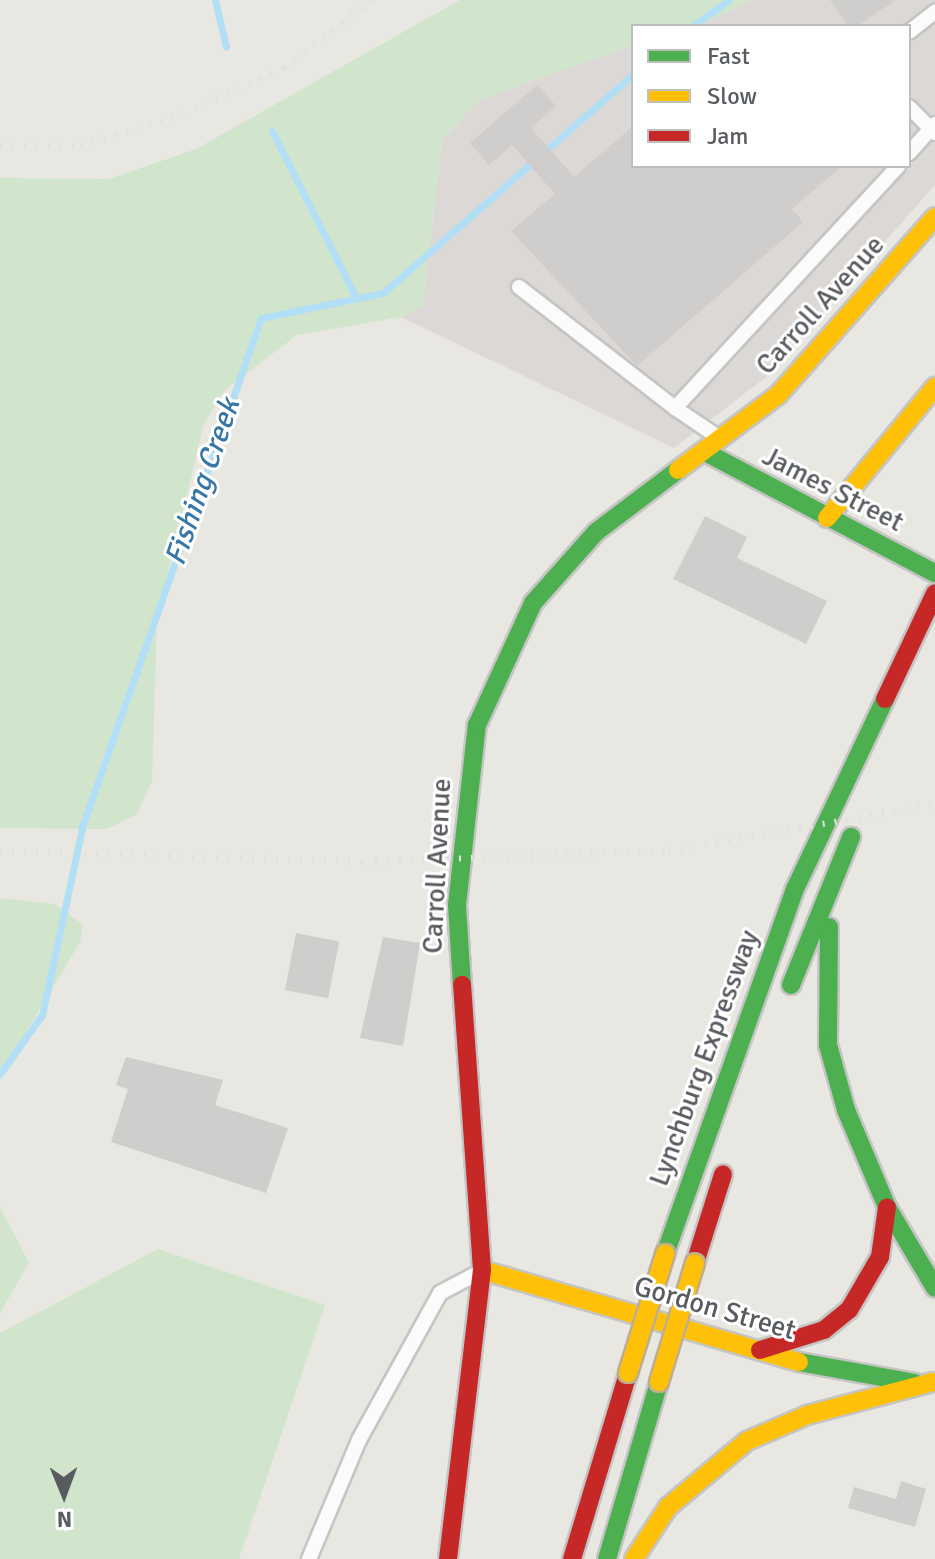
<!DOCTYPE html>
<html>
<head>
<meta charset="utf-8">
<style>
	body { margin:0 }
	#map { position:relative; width:935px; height:1559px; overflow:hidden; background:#e8e7e2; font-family:Signika,sans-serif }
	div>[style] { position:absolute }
	.industrial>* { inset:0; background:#dbd8d5 }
	.green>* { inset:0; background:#d1e5cc }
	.stream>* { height:7px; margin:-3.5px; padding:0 3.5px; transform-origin:3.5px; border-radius:3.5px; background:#b2dff6 }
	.building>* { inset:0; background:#d0cecc; transform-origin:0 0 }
	.roads { filter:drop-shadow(2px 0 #c5c5c4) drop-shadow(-2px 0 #c5c5c4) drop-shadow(0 2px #c5c5c4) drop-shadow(0 -2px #c5c5c4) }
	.lane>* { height:14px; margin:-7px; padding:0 7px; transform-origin:7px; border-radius:7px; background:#fcfbfb }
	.fast>* { height:18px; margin:-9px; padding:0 9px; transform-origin:9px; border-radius:9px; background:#4caf50 }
	.slow>* { height:18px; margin:-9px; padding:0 9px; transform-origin:9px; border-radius:9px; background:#ffc107 }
	.jam>* { height:18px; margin:-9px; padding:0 9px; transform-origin:9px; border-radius:9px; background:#c62828 }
	.rail>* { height:6px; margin-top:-3px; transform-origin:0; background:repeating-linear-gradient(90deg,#e1e1e0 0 2px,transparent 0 12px) }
	.bridges { filter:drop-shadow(2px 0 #bfad90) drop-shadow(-2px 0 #bfad90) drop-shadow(0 2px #bfad90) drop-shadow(0 -2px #bfad90) }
	.slow-bridge>* { height:18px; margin:-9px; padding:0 9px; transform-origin:9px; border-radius:9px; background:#ffc107 }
	span { translate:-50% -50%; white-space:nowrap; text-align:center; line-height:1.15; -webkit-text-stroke:6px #fff; paint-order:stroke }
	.street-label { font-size:28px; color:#585c60 }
	.water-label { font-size:30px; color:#3878a7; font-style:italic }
	.legend { position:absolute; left:631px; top:24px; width:280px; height:144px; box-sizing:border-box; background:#fff; border:2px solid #bcbebf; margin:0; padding:10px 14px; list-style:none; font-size:24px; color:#585c60 }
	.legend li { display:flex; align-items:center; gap:16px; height:40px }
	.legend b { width:40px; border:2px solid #bcbebf }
	.north { position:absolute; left:24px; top:1455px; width:80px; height:80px; -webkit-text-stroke:6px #fff; paint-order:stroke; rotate:179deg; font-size:22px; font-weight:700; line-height:32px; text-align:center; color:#585c60 }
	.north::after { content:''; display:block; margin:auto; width:28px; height:36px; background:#585c60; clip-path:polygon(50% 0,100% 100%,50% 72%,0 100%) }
</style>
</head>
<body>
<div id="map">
	<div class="industrial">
		<div style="clip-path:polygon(752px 0,935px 0,935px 185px,766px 377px,674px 448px,401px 317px,423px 305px,442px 140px,479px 100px,633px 45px,633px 166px,909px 166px,909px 26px,697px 26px)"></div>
	</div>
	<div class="green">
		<div style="clip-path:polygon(460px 0,752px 0,697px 26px,633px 26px,633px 45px,479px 100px,442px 140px,423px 305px,401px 317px,297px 335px,225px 390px,204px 423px,157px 619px,152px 781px,137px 814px,107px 829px,0 828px,0 178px,109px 179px,196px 149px)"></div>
		<div style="clip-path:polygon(0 898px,55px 904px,83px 925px,80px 942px,0 1076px)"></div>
		<div style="clip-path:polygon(0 1207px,29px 1263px,0 1313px)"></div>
		<div style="clip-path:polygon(158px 1249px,325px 1305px,239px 1559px,0 1559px,0 1333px)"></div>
	</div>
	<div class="stream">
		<div style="left:215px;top:0;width:48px;rotate:76.8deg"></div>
		<div style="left:692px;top:26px;width:45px;rotate:-35.1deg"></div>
		<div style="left:272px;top:131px;width:187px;rotate:63.3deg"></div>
		<div style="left:0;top:1074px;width:72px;rotate:-54.6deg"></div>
		<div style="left:42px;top:1015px;width:195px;rotate:-77.9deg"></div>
		<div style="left:83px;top:824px;width:536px;rotate:-70.62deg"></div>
		<div style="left:261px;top:318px;width:125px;rotate:-11.6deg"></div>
		<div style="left:383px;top:293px;width:332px;rotate:-41.2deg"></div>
	</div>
	<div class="building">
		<div style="clip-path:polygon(830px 0,896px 0,857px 26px,848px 26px)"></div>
		<div style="clip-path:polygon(537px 85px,556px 106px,531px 128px,574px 177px,633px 126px,633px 166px,842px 166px,792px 209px,803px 222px,637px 366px,511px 231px,555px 194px,512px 145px,489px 165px,470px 143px)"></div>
		<div style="clip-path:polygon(705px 516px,747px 537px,737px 558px,827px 601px,806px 644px,673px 579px)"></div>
		<div style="left:296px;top:933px;width:44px;height:58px;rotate:11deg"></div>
		<div style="clip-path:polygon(383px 937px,420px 943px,403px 1046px,360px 1038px)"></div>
		<div style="clip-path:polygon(126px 1057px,223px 1080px,215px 1105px,288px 1128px,266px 1193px,111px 1142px,128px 1089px,116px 1085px)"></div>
		<div style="clip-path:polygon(901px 1481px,926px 1489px,915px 1527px,848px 1508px,854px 1487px,896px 1499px)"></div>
	</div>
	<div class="roads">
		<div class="lane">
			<div style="left:909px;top:32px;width:33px;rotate:-38deg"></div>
			<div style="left:909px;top:107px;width:37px;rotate:45deg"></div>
			<div style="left:909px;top:153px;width:39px;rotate:-48deg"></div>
			<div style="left:519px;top:287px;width:197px;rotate:37.8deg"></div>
			<div style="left:675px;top:408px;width:329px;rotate:-47.3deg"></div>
			<div style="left:675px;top:408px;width:52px;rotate:34deg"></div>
			<div style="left:309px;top:1559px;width:129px;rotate:-67.2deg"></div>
			<div style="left:359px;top:1440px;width:168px;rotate:-61.1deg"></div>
			<div style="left:440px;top:1293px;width:40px;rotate:-28deg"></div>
		</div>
		<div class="fast">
			<div style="left:707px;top:453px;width:258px;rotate:27.8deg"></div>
			<div style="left:829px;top:927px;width:118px;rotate:90.5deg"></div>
			<div style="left:828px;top:1045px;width:67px;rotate:74.5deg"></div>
			<div style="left:846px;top:1110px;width:105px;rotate:67.1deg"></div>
			<div style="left:887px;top:1207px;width:94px;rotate:59.3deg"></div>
			<div style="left:462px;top:985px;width:80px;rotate:-93.6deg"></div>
			<div style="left:457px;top:905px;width:181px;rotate:-83.7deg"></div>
			<div style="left:477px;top:725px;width:134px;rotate:-65.3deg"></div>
			<div style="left:533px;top:603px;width:95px;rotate:-48.4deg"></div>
			<div style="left:596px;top:532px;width:103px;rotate:-37.1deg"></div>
			<div style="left:791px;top:985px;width:160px;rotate:-67.9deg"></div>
			<div style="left:665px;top:1254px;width:385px;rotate:-70.4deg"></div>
			<div style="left:794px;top:891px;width:212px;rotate:-64.6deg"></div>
			<div style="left:799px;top:1362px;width:118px;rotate:10.3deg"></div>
			<div style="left:607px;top:1559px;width:184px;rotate:-73.6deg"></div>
		</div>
		<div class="slow">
			<div style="left:678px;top:470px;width:125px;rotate:-36.9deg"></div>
			<div style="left:778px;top:395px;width:237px;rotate:-48.6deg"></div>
			<div style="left:827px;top:518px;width:170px;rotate:-50.5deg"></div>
			<div style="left:482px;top:1270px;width:330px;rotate:16.2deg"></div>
			<div style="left:634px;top:1559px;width:62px;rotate:-56.8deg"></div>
			<div style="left:668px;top:1507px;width:103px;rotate:-39.9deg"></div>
			<div style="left:747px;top:1441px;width:65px;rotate:-23.4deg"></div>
			<div style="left:807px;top:1415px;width:130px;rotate:-14.7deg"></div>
		</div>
		<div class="jam">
			<div style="left:885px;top:699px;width:117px;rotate:-64.7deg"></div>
			<div style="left:695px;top:1263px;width:93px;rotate:-72.5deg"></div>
			<div style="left:760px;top:1350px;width:67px;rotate:-17.4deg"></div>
			<div style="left:824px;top:1330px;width:32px;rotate:-39deg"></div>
			<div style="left:849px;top:1310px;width:61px;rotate:-59.7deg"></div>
			<div style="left:880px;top:1257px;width:50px;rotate:-82deg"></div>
			<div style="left:448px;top:1559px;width:291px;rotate:-83.3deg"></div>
			<div style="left:482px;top:1270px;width:286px;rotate:-94deg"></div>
			<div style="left:572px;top:1559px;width:194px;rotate:-73.2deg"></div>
		</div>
	</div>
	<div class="rail">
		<div style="left:0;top:145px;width:80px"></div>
		<div style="left:80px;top:145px;width:96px;rotate:-16.4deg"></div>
		<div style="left:172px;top:118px;width:124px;rotate:-23.9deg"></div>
		<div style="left:285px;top:68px;width:110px;rotate:-38.3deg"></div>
		<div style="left:0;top:851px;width:363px;rotate:1.7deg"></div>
		<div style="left:363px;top:862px;width:306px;rotate:-2.1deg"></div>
		<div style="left:669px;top:851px;width:270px;rotate:-10deg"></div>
	</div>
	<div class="bridges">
		<div class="slow-bridge">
			<div style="left:628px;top:1373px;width:125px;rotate:-72.7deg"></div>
			<div style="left:659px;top:1382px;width:124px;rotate:-73.2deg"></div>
		</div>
	</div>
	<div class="street-label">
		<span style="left:820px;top:305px;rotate:-48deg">Carroll Avenue</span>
		<span style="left:833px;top:489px;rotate:27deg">James Street</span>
		<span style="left:437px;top:866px;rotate:-87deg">Carroll Avenue</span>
		<span style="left:704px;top:1058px;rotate:-70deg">Lynchburg Expressway</span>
		<span style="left:715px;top:1308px;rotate:16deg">Gordon Street</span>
	</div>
	<div class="water-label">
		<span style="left:203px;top:482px;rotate:-71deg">Fishing Creek</span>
	</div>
	<ul class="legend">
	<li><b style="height:10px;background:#4caf50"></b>Fast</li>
	<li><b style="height:10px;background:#ffc107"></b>Slow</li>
	<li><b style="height:10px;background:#c62828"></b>Jam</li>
	</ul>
	<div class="north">N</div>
</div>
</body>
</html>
